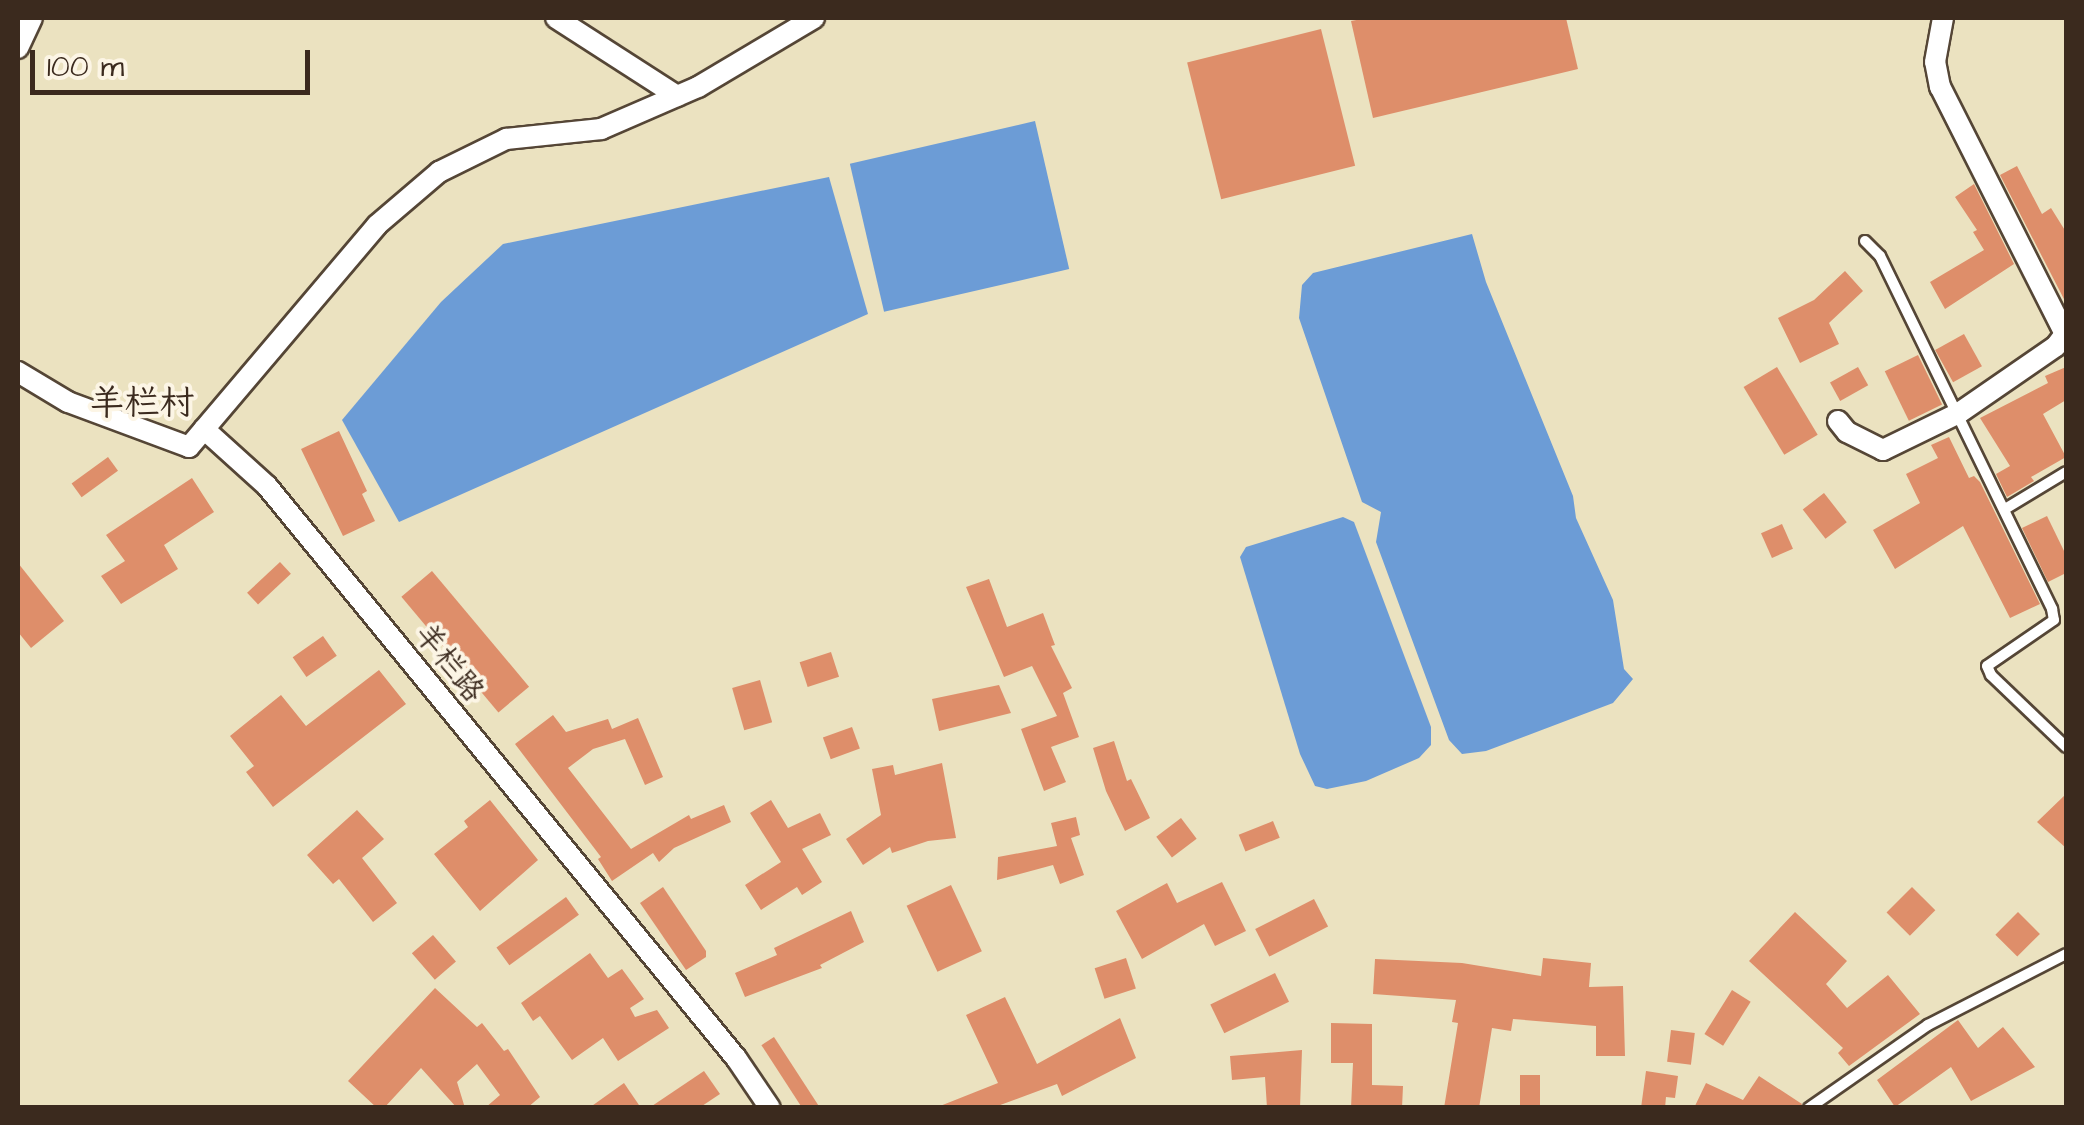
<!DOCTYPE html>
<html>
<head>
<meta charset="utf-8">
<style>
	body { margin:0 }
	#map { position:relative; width:2084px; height:1125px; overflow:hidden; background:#ebe2c0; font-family:"Architects Daughter","LXGW WenKai TC",sans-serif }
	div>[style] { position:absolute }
	.water>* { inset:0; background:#6c9cd6; transform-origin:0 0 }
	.building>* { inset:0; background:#de8e6a; transform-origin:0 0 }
	.roads { filter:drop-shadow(2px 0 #554636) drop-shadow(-2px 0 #554636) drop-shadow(0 2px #554636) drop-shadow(0 -2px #554636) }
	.lane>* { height:10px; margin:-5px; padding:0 5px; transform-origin:5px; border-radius:5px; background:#fff }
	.street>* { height:20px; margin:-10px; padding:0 10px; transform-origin:10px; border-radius:10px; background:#fff }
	span { translate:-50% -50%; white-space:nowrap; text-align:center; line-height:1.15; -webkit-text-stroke:8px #fcf5e5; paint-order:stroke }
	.street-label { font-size:30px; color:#3b2a1e }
	.quarter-label { font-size:35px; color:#3b2a1e }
	.frame { position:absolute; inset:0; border:20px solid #3b2a1e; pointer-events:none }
	.scale { position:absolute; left:30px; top:50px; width:280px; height:45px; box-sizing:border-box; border:5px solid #3b2a1e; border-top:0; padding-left:12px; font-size:30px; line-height:35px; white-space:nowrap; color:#3b2a1e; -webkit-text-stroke:8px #fcf5e5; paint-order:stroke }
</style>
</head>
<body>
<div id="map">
	<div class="water">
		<div style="left:1035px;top:121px;width:152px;height:190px;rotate:77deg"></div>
		<div style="clip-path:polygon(829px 177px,868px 314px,399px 522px,342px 420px,441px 302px,503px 244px)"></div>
		<div style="clip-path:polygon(1472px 234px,1486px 282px,1573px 496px,1576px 518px,1613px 600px,1624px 669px,1633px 679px,1613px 703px,1486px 751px,1462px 754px,1449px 740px,1376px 542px,1381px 512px,1362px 502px,1299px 318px,1302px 285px,1313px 273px)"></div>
		<div style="clip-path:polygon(1343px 517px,1354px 522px,1431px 727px,1431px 745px,1419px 758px,1366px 781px,1327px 789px,1315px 786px,1300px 754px,1240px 557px,1246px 547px)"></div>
	</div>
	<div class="building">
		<div style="clip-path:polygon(1367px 18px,1566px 18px,1578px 69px,1373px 118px,1351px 21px)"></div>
		<div style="left:1321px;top:29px;width:141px;height:138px;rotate:76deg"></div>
		<div style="clip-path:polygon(2017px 166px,2042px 214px,2051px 208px,2066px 232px,2066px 303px,2000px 175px)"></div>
		<div style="clip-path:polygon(1974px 184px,2014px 264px,1945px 309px,1930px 282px,1984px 250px,1973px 232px,1977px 230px,1955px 197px)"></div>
		<div style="clip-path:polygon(1845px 271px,1863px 291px,1829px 323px,1839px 344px,1800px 363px,1778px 318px,1814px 300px)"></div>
		<div style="left:1964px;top:334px;width:37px;height:33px;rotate:61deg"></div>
		<div style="left:1918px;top:355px;width:55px;height:37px;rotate:64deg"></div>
		<div style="left:1777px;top:367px;width:79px;height:39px;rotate:59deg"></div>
		<div style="left:1858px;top:367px;width:21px;height:32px;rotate:61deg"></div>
		<div style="clip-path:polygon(2066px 367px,2066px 400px,2043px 414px,2066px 457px,2031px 477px,2034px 481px,2007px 497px,1996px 474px,2010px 466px,1980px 418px,2048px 383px,2045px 376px)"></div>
		<div style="clip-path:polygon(339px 431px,367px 491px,362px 494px,375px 521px,343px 536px,301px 449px)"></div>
		<div style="clip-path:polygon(1949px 437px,1969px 478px,1974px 476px,1980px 482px,2040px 604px,2010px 618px,1963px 526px,1895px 569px,1873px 530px,1920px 503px,1906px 474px,1938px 458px,1931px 445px)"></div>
		<div style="left:108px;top:457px;width:17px;height:45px;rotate:54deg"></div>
		<div style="clip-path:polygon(192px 478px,214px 512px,164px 545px,178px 569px,121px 604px,101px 576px,125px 561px,106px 535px)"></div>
		<div style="left:1824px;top:493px;width:37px;height:27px;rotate:52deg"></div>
		<div style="clip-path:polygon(2047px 516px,2066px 555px,2066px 573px,2048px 582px,2022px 528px)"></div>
		<div style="left:1782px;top:524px;width:27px;height:23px;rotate:66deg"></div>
		<div style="left:280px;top:562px;width:16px;height:45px;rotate:47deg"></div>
		<div style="clip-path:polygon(18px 563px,64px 621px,31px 648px,18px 632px)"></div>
		<div style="left:432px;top:571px;width:151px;height:40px;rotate:50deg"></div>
		<div style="clip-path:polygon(989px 579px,1007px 627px,1043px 613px,1055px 645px,1051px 646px,1072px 688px,1063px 693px,1079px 737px,1051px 747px,1066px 782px,1044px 791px,1021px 729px,1057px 716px,1032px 666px,1004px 677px,966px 587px)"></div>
		<div style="left:323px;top:636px;width:24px;height:37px;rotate:55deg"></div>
		<div style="left:831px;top:652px;width:26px;height:33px;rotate:72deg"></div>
		<div style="clip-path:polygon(379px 670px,406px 704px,273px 807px,246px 772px,254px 766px,230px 736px,281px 695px,306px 726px)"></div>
		<div style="left:760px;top:680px;width:44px;height:29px;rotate:74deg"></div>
		<div style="clip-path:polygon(999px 685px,1011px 713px,939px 731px,932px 699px)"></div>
		<div style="clip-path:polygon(553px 715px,566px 732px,608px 719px,612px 729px,638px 718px,663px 777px,645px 785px,625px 739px,593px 749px,568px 768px,631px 849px,689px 815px,691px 819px,724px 805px,731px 822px,674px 848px,659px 862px,653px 853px,612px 881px,598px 859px,601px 857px,515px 744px)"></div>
		<div style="left:852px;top:727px;width:23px;height:31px;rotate:70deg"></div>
		<div style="clip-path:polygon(1114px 741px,1127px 781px,1131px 779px,1150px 818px,1125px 831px,1106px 791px,1093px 748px)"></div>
		<div style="clip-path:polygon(942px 763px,956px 838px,928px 841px,892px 853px,890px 847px,863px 865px,846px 839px,881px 815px,872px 769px,893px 765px,895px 775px)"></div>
		<div style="clip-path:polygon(2066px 794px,2066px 848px,2037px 822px)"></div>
		<div style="clip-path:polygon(490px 800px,538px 860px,480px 911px,434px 854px,468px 827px,464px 821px)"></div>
		<div style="clip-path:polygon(771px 800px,788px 828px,820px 813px,831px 835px,802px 849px,822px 882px,802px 895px,797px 887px,761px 910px,745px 885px,781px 862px,750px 813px)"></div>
		<div style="clip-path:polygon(357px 810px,384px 839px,362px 858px,397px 903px,373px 922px,339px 879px,333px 884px,307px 855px)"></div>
		<div style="clip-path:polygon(1076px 817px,1080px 835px,1071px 838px,1084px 875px,1060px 884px,1053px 865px,997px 880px,998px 857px,1057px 846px,1051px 823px)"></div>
		<div style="left:1181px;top:818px;width:26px;height:31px;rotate:53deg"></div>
		<div style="left:1273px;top:821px;width:18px;height:37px;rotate:68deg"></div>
		<div style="clip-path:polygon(1222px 882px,1246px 931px,1215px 946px,1204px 924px,1142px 959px,1116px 911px,1167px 883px,1177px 903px)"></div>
		<div style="left:951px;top:885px;width:73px;height:49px;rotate:65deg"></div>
		<div style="clip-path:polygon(663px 887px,706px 951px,706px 957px,686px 970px,640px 903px)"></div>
		<div style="left:1912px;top:887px;width:33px;height:36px;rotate:45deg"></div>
		<div style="left:566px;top:897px;width:22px;height:86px;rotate:54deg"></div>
		<div style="left:1314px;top:899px;width:31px;height:66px;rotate:63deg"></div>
		<div style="clip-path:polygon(851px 911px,864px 942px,820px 965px,822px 968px,745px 997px,735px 973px,777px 955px,774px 948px)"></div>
		<div style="clip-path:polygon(1795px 912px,1847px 961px,1826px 984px,1847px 1008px,1888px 975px,1920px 1014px,1849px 1066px,1838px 1053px,1843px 1048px,1749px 961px)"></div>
		<div style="left:2018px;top:912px;width:31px;height:32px;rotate:45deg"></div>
		<div style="left:433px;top:935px;width:35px;height:28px;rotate:49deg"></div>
		<div style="clip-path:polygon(590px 953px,608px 978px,622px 969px,644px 999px,630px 1008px,635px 1017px,657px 1010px,669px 1028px,618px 1061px,603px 1038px,572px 1060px,540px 1016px,533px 1021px,521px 1003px)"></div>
		<div style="left:1126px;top:958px;width:32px;height:33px;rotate:72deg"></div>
		<div style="clip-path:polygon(1543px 958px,1591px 963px,1589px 987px,1623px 986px,1625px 1056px,1596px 1056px,1596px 1026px,1513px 1019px,1511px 1031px,1492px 1028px,1479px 1108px,1444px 1108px,1458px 1023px,1452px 1022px,1456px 1000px,1373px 994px,1375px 959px,1462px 963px,1541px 976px)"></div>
		<div style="left:1275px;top:973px;width:32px;height:72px;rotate:64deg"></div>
		<div style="clip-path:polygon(435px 988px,477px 1027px,482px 1023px,504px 1051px,508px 1049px,540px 1097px,527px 1108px,485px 1108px,500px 1095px,477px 1064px,457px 1082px,465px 1108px,457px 1108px,421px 1068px,384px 1108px,377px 1108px,348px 1081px)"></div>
		<div style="left:1732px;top:990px;width:22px;height:52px;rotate:32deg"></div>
		<div style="clip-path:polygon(1005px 997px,1037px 1064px,1120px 1018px,1136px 1058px,1062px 1096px,1057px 1084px,992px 1108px,935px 1108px,998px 1083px,966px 1015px)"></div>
		<div style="clip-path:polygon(1958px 1020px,1978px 1048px,2003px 1027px,2035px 1067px,1971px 1101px,1951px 1067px,1895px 1107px,1877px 1080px)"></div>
		<div style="clip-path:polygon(1331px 1023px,1372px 1024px,1372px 1085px,1403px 1086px,1402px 1108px,1351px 1108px,1353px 1063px,1331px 1063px)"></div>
		<div style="left:1671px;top:1030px;width:24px;height:32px;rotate:7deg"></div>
		<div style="left:774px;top:1037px;width:85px;height:15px;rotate:57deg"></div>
		<div style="clip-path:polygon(1302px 1050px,1300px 1108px,1267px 1108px,1265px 1077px,1232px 1080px,1230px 1056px)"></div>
		<div style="clip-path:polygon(704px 1071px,720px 1094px,699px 1108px,649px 1108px)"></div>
		<div style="clip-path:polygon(1646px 1071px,1678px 1076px,1675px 1098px,1666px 1097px,1665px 1108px,1641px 1108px)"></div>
		<div style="left:1520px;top:1075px;width:20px;height:33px"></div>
		<div style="clip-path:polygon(1759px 1076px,1802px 1104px,1800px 1108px,1694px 1108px,1706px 1083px,1743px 1100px)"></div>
		<div style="clip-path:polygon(624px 1083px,641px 1108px,589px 1108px)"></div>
	</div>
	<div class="roads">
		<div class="lane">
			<div style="left:1865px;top:241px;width:21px;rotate:45deg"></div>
			<div style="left:1880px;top:256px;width:393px;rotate:64deg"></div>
			<div style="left:2052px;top:609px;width:11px;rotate:80deg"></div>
			<div style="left:2054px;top:620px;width:81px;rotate:145.5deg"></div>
			<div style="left:1987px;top:666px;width:10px;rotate:66deg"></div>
			<div style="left:1991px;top:675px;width:104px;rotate:43.8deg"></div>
			<div style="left:2005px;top:509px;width:71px;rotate:-31.2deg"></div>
			<div style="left:1809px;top:1108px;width:145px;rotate:-34.9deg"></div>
			<div style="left:1928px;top:1025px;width:155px;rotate:-27.2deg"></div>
		</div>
		<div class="street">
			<div style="left:556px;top:18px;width:144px;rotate:32.8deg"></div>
			<div style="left:18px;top:48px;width:33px;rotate:-65deg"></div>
			<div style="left:18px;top:372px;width:58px;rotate:31deg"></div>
			<div style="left:68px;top:402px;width:129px;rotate:20.4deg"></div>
			<div style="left:189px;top:447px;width:291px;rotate:-49.7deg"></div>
			<div style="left:377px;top:225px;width:82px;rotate:-40.5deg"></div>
			<div style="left:439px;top:172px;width:75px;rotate:-26.2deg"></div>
			<div style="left:506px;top:139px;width:96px;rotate:-6deg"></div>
			<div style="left:601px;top:129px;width:106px;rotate:-23.4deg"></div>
			<div style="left:698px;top:87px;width:135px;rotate:-30.7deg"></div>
			<div style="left:1838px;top:421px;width:14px;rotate:51deg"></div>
			<div style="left:1847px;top:432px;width:40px;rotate:26.6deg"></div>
			<div style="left:1883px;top:450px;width:85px;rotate:-26deg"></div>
			<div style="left:1959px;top:413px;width:118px;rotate:-34.6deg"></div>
			<div style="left:2056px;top:346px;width:15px;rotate:-53deg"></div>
			<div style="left:2065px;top:334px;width:277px;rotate:-116.8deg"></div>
			<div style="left:1940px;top:87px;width:25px;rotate:-101deg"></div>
			<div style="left:1935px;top:62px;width:45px;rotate:-79.7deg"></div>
			<div style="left:204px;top:429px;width:85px;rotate:42.1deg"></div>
			<div style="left:267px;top:486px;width:740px;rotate:50.65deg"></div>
			<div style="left:736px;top:1058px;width:60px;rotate:55.8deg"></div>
		</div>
	</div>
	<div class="street-label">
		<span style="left:449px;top:663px;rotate:51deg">羊栏路</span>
	</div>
	<div class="quarter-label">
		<span style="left:142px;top:404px">羊栏村</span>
	</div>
	<div class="frame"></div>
	<div class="scale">100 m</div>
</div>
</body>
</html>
